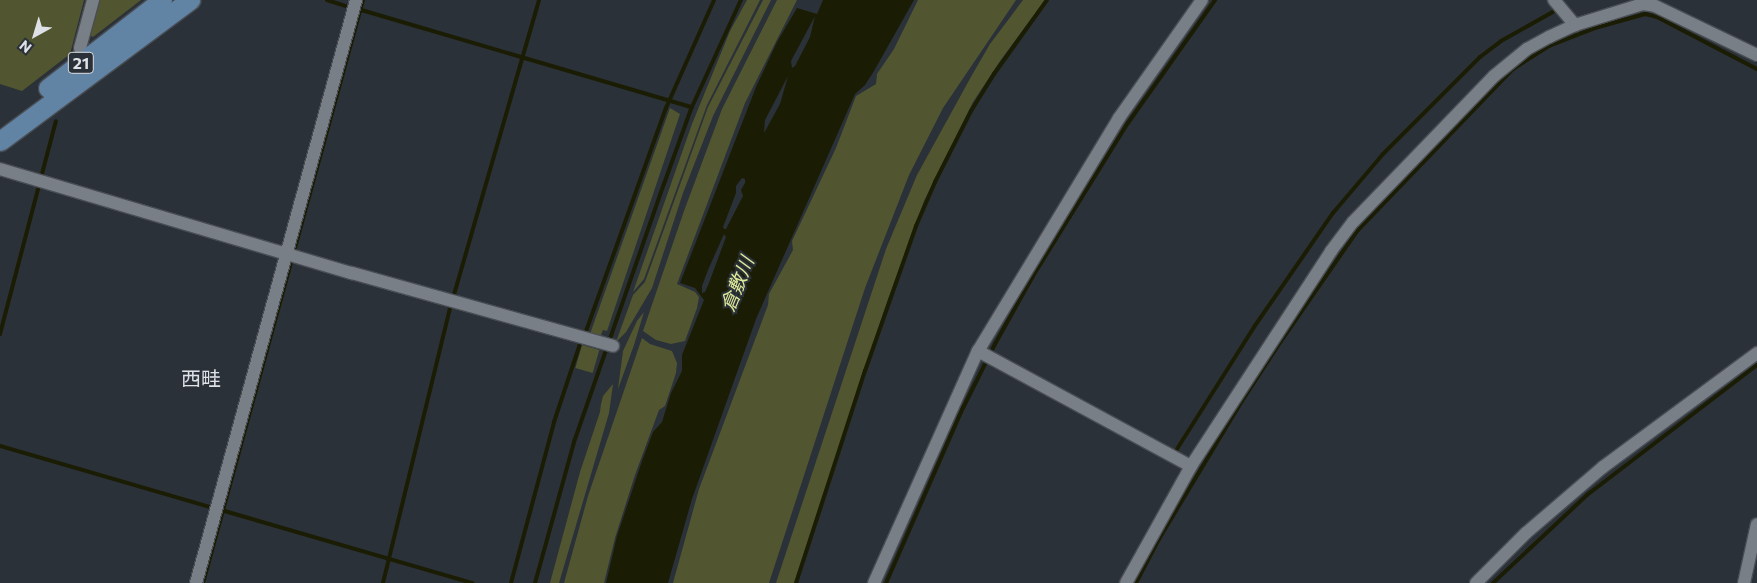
<!DOCTYPE html>
<html>
<head>
<meta charset="utf-8">
<style>
	body { margin:0 }
	#map { position:relative; width:1757px; height:583px; overflow:hidden; background:#2b3138; font-family:Commissioner,"Noto Sans JP",sans-serif }
	div>[style] { position:absolute }
	.green>* { inset:0; background:#515630; transform-origin:0 0 }
	.water>* { inset:0; background:#1a1d03 }
	.stream>* { height:4px; margin:-2px; padding:0 2px; transform-origin:2px; border-radius:2px; background:#1a1d03 }
	.roads { filter:drop-shadow(1px 0 #494d53) drop-shadow(-1px 0 #494d53) drop-shadow(0 1px #494d53) drop-shadow(0 -1px #494d53) }
	.minor>* { height:12px; margin:-6px; padding:0 6px; transform-origin:6px; border-radius:6px; background:#787f86 }
	.primary>* { height:19px; margin:-9.5px; padding:0 9.5px; transform-origin:9.5px; border-radius:9.5px; background:#6183a4 }
	span { translate:-50% -50%; white-space:nowrap; text-align:center; line-height:1.15; -webkit-text-stroke:4px #2b3138; paint-order:stroke }
	.shield-label span { padding:1px 4px; background:#2b3138; border:1px solid; border-radius:4px; -webkit-text-stroke-width:0 }
	.shield-label { font-size:16px; color:#dee2e7; font-weight:700 }
	.water-label { font-size:19px; color:#dfea98; font-style:italic }
	.quarter-label { font-size:20px; color:#dee2e7 }
	.north { position:absolute; left:10px; top:10px; width:50px; height:50px; -webkit-text-stroke:4px #2b3138; paint-order:stroke; rotate:219deg; font-size:14px; font-weight:700; line-height:20px; text-align:center; color:#dee2e7 }
	.north::after { content:''; display:block; margin:auto; width:18px; height:22px; background:#dee2e7; clip-path:polygon(50% 0,100% 100%,50% 72%,0 100%) }
</style>
</head>
<body>
<div id="map">
	<div class="green">
		<div style="clip-path:polygon(0 0,84px 0,70px 54px,22px 91px,0 84px)"></div>
		<div style="clip-path:polygon(96px 0,141px 0,93px 37px,87px 34px)"></div>
		<div style="clip-path:polygon(747px 0,760px 0,707px 105px,644px 279px,633px 292px,692px 124px,730px 31px)"></div>
		<div style="clip-path:polygon(763px 0,771px 0,713px 116px,683px 193px,652px 288px,626px 332px,616px 342px,633px 295px,645px 282px,708px 107px)"></div>
		<div style="clip-path:polygon(777px 0,797px 0,745px 103px,677px 284px,695px 292px,699px 297px,697px 308px,685px 341px,671px 344px,656px 340px,643px 331px,684px 211px,722px 109px)"></div>
		<div style="clip-path:polygon(918px 0,1016px 0,943px 108px,909px 175px,865px 288px,769px 583px,673px 583px,699px 489px,768px 305px,769px 294px,793px 250px,792px 241px,836px 148px,856px 96px,876px 84px,877px 74px,894px 49px)"></div>
		<div style="clip-path:polygon(1023px 0,1045px 0,1000px 61px,973px 102px,924px 201px,887px 302px,794px 583px,776px 583px,886px 249px,917px 175px,972px 75px,990px 44px)"></div>
		<div style="clip-path:polygon(670px 108px,680px 114px,607px 331px,603px 330px,600px 337px,590px 334px)"></div>
		<div style="clip-path:polygon(644px 312px,634px 345px,618px 389px,623px 351px,637px 321px)"></div>
		<div style="clip-path:polygon(642px 338px,650px 344px,672px 351px,677px 363px,676px 373px,665px 406px,659px 410px,635px 475px,615px 538px,604px 583px,564px 583px,588px 496px)"></div>
		<div style="left:582px;top:345px;width:18px;height:24px;rotate:16deg"></div>
		<div style="clip-path:polygon(613px 384px,609px 413px,559px 583px,550px 583px,580px 472px,600px 412px,601px 404px,603px 396px)"></div>
	</div>
	<div class="water">
		<div style="clip-path:polygon(evenodd,823px 0,914px 0,874px 71px,865px 85px,855px 94px,756px 319px,692px 499px,668px 583px,606px 583px,617px 536px,642px 461px,653px 432px,662px 422px,671px 393px,682px 371px,682px 355px,704px 300px,695px 288px,680px 283px,756px 87px,777px 42px,797px 8px,817px 14px,823px 0,815px 16px,810px 37px,795px 66px,792px 68px,791px 61px,815px 16px,823px 0,788px 76px,780px 104px,764px 133px,765px 120px,788px 76px,823px 0,742px 178px,745px 179px,745px 183px,741px 190px,743px 196px,726px 229px,724px 229px,723px 227px,736px 193px,736px 186px,742px 178px,823px 0,724px 234px,726px 237px,709px 283px,705px 292px,702px 293px,702px 286px,708px 270px,724px 234px)"></div>
	</div>
	<div class="stream">
		<div style="left:327px;top:0;width:20px;rotate:18deg"></div>
		<div style="left:358px;top:9px;width:348px;rotate:16.4deg"></div>
		<div style="left:0;top:334px;width:220px;rotate:-75.3deg"></div>
		<div style="left:585px;top:334px;width:240px;rotate:-70.3deg"></div>
		<div style="left:666px;top:108px;width:118px;rotate:-66deg"></div>
		<div style="left:0;top:446px;width:219px;rotate:16.2deg"></div>
		<div style="left:1177px;top:449px;width:144px;rotate:-57.7deg"></div>
		<div style="left:1254px;top:327px;width:139px;rotate:-55.3deg"></div>
		<div style="left:1333px;top:213px;width:77px;rotate:-49.7deg"></div>
		<div style="left:1383px;top:154px;width:137px;rotate:-45deg"></div>
		<div style="left:1480px;top:57px;width:26px;rotate:-37deg"></div>
		<div style="left:1501px;top:41px;width:65px;rotate:-29.3deg"></div>
		<div style="left:221px;top:510px;width:262px;rotate:16.2deg"></div>
		<div style="left:203px;top:583px;width:605px;rotate:-74.65deg"></div>
		<div style="left:383px;top:583px;width:286px;rotate:-76.3deg"></div>
		<div style="left:451px;top:305px;width:317px;rotate:-73.9deg"></div>
		<div style="left:511px;top:583px;width:167px;rotate:-75deg"></div>
		<div style="left:554px;top:422px;width:85px;rotate:-71.6deg"></div>
		<div style="left:535px;top:583px;width:146px;rotate:-74.5deg"></div>
		<div style="left:574px;top:442px;width:273px;rotate:-70.8deg"></div>
		<div style="left:664px;top:184px;width:80px;rotate:-70.2deg"></div>
		<div style="left:691px;top:109px;width:120px;rotate:-65.4deg"></div>
		<div style="left:796px;top:583px;width:223px;rotate:-72deg"></div>
		<div style="left:865px;top:371px;width:154px;rotate:-70.6deg"></div>
		<div style="left:916px;top:226px;width:48px;rotate:-66.6deg"></div>
		<div style="left:935px;top:182px;width:80px;rotate:-63.1deg"></div>
		<div style="left:971px;top:111px;width:44px;rotate:-58.1deg"></div>
		<div style="left:994px;top:74px;width:91px;rotate:-54.4deg"></div>
		<div style="left:886px;top:583px;width:191px;rotate:-66.3deg"></div>
		<div style="left:963px;top:408px;width:72px;rotate:-63.4deg"></div>
		<div style="left:995px;top:344px;width:78px;rotate:-60.8deg"></div>
		<div style="left:1033px;top:276px;width:180px;rotate:-58.2deg"></div>
		<div style="left:1128px;top:123px;width:151px;rotate:-54.7deg"></div>
		<div style="left:1136px;top:583px;width:50px;rotate:-62.4deg"></div>
		<div style="left:1159px;top:539px;width:161px;rotate:-59deg"></div>
		<div style="left:1242px;top:401px;width:72px;rotate:-57deg"></div>
		<div style="left:1281px;top:341px;width:135px;rotate:-55.3deg"></div>
		<div style="left:1358px;top:230px;width:223px;rotate:-46.1deg"></div>
		<div style="left:1513px;top:69px;width:43px;rotate:-32.6deg"></div>
		<div style="left:1549px;top:46px;width:49px;rotate:-21.4deg"></div>
		<div style="left:1595px;top:28px;width:52px;rotate:-15.6deg"></div>
		<div style="left:1645px;top:14px;width:12px;rotate:14deg"></div>
		<div style="left:1657px;top:17px;width:113px;rotate:27.5deg"></div>
		<div style="left:1493px;top:583px;width:129px;rotate:-43.1deg"></div>
		<div style="left:1587px;top:495px;width:214px;rotate:-37.4deg"></div>
	</div>
	<div class="roads">
		<div class="minor">
			<div style="left:1554px;top:0;width:33px;rotate:50deg"></div>
			<div style="left:85px;top:59px;width:12px;rotate:-114deg"></div>
			<div style="left:80px;top:48px;width:50px;rotate:-74.8deg"></div>
			<div style="left:0;top:169px;width:367px;rotate:16.5deg"></div>
			<div style="left:352px;top:273px;width:271px;rotate:15.6deg"></div>
			<div style="left:978px;top:351px;width:242px;rotate:28.4deg"></div>
			<div style="left:196px;top:583px;width:605px;rotate:-74.65deg"></div>
			<div style="left:874px;top:583px;width:254px;rotate:-65.9deg"></div>
			<div style="left:978px;top:351px;width:272px;rotate:-58.8deg"></div>
			<div style="left:1119px;top:118px;width:144px;rotate:-54.9deg"></div>
			<div style="left:1126px;top:583px;width:134px;rotate:-60.9deg"></div>
			<div style="left:1191px;top:466px;width:257px;rotate:-56.9deg"></div>
			<div style="left:1331px;top:251px;width:36px;rotate:-53deg"></div>
			<div style="left:1353px;top:222px;width:203px;rotate:-46deg"></div>
			<div style="left:1494px;top:76px;width:43px;rotate:-39.3deg"></div>
			<div style="left:1527px;top:49px;width:25px;rotate:-29deg"></div>
			<div style="left:1549px;top:37px;width:29px;rotate:-25deg"></div>
			<div style="left:1575px;top:25px;width:71px;rotate:-17.2deg"></div>
			<div style="left:1643px;top:4px;width:12px;rotate:9deg"></div>
			<div style="left:1655px;top:6px;width:113px;rotate:25.7deg"></div>
			<div style="left:1476px;top:583px;width:71px;rotate:-45deg"></div>
			<div style="left:1526px;top:533px;width:101px;rotate:-40.6deg"></div>
			<div style="left:1603px;top:467px;width:192px;rotate:-36.5deg"></div>
			<div style="left:1744px;top:583px;width:60px;rotate:-77.6deg"></div>
		</div>
		<div class="primary">
			<div style="left:48px;top:88px;width:144px;rotate:-37.7deg"></div>
			<div style="left:0;top:141px;width:237px;rotate:-36.6deg"></div>
		</div>
	</div>
	<div class="shield-label">
		<span style="left:81px;top:63px">21</span>
	</div>
	<div class="water-label">
		<span style="left:737px;top:284px;rotate:-68deg">倉敷川</span>
	</div>
	<div class="quarter-label">
		<span style="left:201px;top:378px">西畦</span>
	</div>
	<div class="north">N</div>
</div>
</body>
</html>
